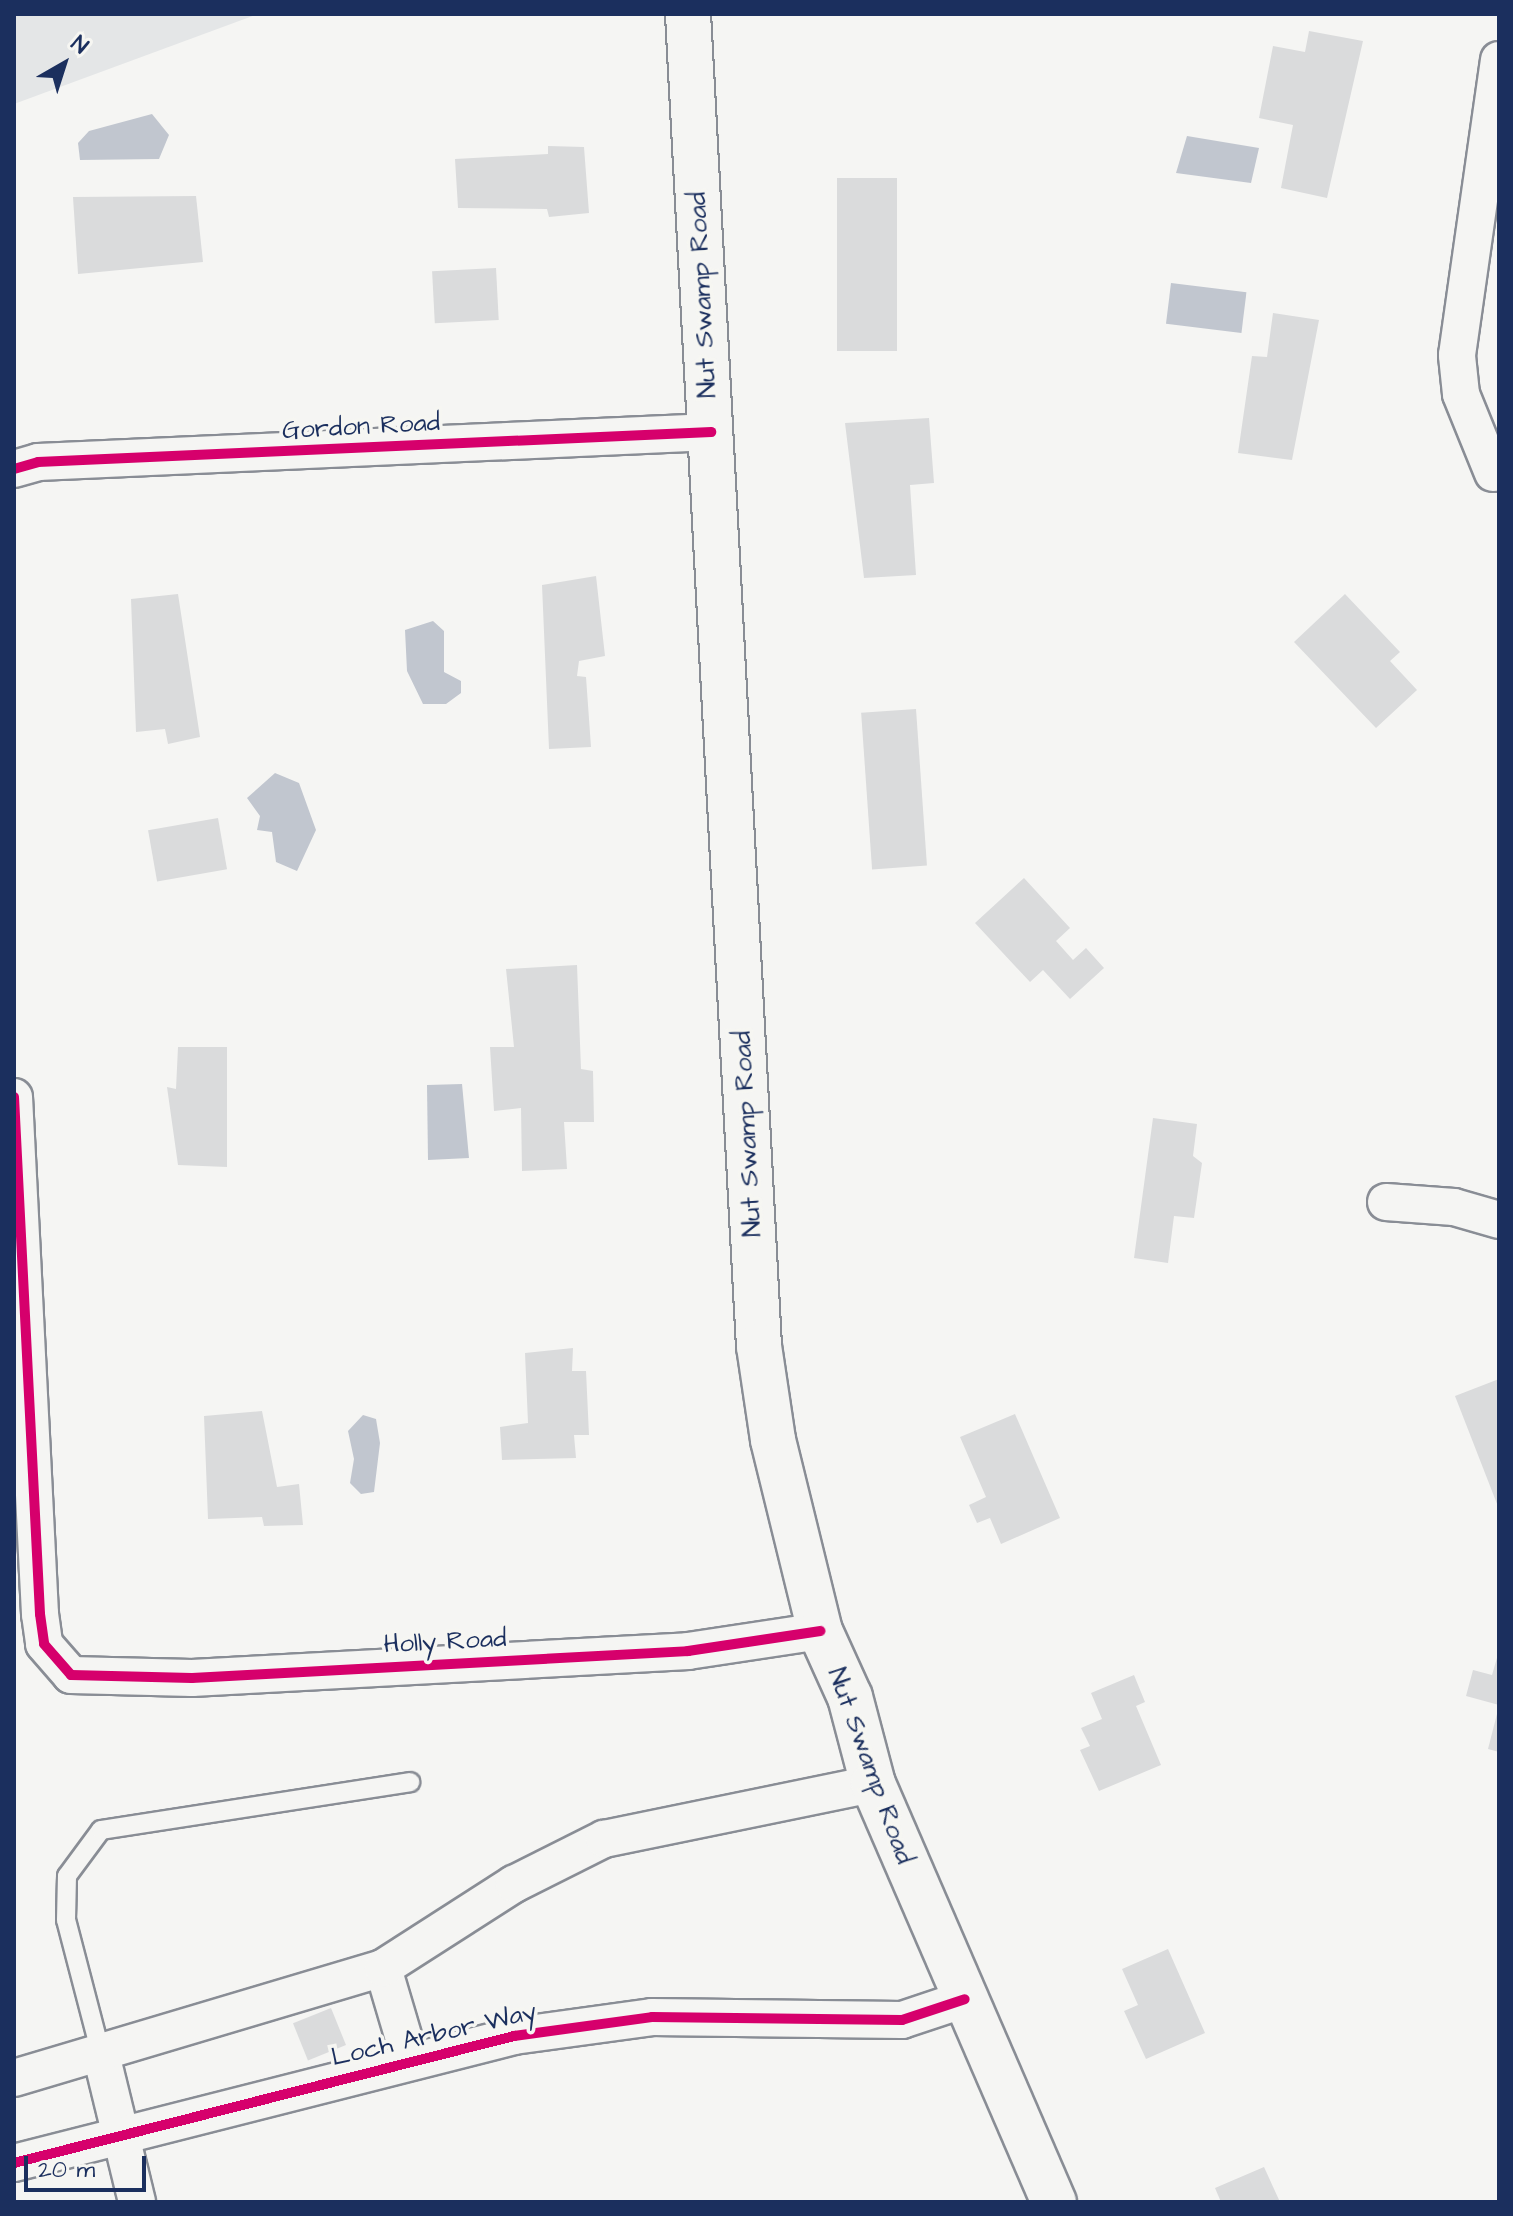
<!DOCTYPE html>
<html>
<head>
<meta charset="utf-8">
<style>
	body { margin:0 }
	#map { position:relative; width:1513px; height:2216px; overflow:hidden; background:#f5f5f3; font-family:"Architects Daughter",sans-serif }
	div>[style] { position:absolute }
	.green>* { inset:0; background:#e4e6e7 }
	.water>* { inset:0; background:#c1c6cf; transform-origin:0 0 }
	.building>* { inset:0; background:#dadbdc; transform-origin:0 0 }
	.roads { filter:drop-shadow(2px 0 #898d95) drop-shadow(-2px 0 #898d95) drop-shadow(0 2px #898d95) drop-shadow(0 -2px #898d95) }
	.service>* { height:18px; margin:-9px; padding:0 9px; transform-origin:9px; border-radius:9px; background:#f5f5f3 }
	.minor>* { height:36px; margin:-18px; padding:0 18px; transform-origin:18px; border-radius:18px; background:#f5f5f3 }
	.secondary>* { height:44px; margin:-22px; padding:0 22px; transform-origin:22px; border-radius:22px; background:#f5f5f3 }
	.cycleway>* { height:10px; margin:-5px; padding:0 5px; transform-origin:5px; border-radius:5px; background:#d6006c }
	span { translate:-50% -50%; white-space:nowrap; text-align:center; line-height:1.15; -webkit-text-stroke:7px #f6f6f2; paint-order:stroke }
	.street-label { font-size:26px; color:#1b2f5e }
	.frame { position:absolute; inset:0; border:16px solid #1b2f5e; pointer-events:none }
	.north { position:absolute; left:24px; top:24px; width:80px; height:80px; -webkit-text-stroke:6px #f6f6f2; paint-order:stroke; rotate:39deg; font-size:22px; font-weight:700; line-height:32px; text-align:center; color:#1b2f5e }
	.north::after { content:''; display:block; margin:auto; width:28px; height:36px; background:#1b2f5e; clip-path:polygon(50% 0,100% 100%,50% 72%,0 100%) }
	.scale { position:absolute; left:24px; top:2156px; width:122px; height:36px; box-sizing:border-box; border:4px solid #1b2f5e; border-top:0; padding-left:10px; font-size:24px; line-height:28px; white-space:nowrap; color:#1b2f5e; -webkit-text-stroke:6px #f6f6f2; paint-order:stroke }
</style>
</head>
<body>
<div id="map">
	<div class="green">
		<div style="clip-path:polygon(14px 14px,258px 14px,14px 104px)"></div>
	</div>
	<div class="water">
		<div style="clip-path:polygon(152px 114px,169px 135px,159px 159px,80px 160px,78px 143px,89px 131px)"></div>
		<div style="clip-path:polygon(1187px 136px,1259px 148px,1251px 183px,1176px 173px)"></div>
		<div style="left:1171px;top:283px;width:76px;height:41px;rotate:7deg"></div>
		<div style="clip-path:polygon(433px 621px,444px 631px,444px 672px,461px 681px,461px 693px,446px 704px,423px 704px,407px 671px,405px 630px)"></div>
		<div style="clip-path:polygon(275px 773px,299px 783px,316px 830px,297px 871px,276px 862px,272px 832px,257px 830px,260px 816px,247px 798px)"></div>
		<div style="clip-path:polygon(462px 1084px,469px 1158px,428px 1160px,427px 1085px)"></div>
		<div style="clip-path:polygon(363px 1415px,376px 1419px,380px 1443px,374px 1492px,361px 1494px,350px 1483px,354px 1459px,348px 1431px)"></div>
	</div>
	<div class="building">
		<div style="clip-path:polygon(1309px 31px,1363px 41px,1327px 198px,1281px 188px,1293px 125px,1259px 118px,1273px 46px,1305px 52px)"></div>
		<div style="clip-path:polygon(548px 146px,584px 147px,589px 213px,549px 217px,547px 209px,458px 208px,455px 159px,548px 154px)"></div>
		<div style="left:837px;top:178px;width:60px;height:173px"></div>
		<div style="clip-path:polygon(196px 196px,203px 262px,78px 274px,73px 197px)"></div>
		<div style="left:496px;top:268px;width:52px;height:64px;rotate:87deg"></div>
		<div style="clip-path:polygon(1273px 313px,1319px 320px,1292px 460px,1238px 453px,1252px 356px,1267px 357px)"></div>
		<div style="clip-path:polygon(929px 418px,934px 483px,910px 485px,916px 575px,864px 578px,845px 423px)"></div>
		<div style="clip-path:polygon(596px 576px,605px 656px,579px 661px,577px 676px,586px 677px,591px 747px,549px 749px,542px 585px)"></div>
		<div style="clip-path:polygon(178px 594px,200px 737px,168px 744px,165px 729px,136px 732px,131px 599px)"></div>
		<div style="clip-path:polygon(1345px 594px,1400px 652px,1390px 661px,1417px 690px,1376px 728px,1294px 642px)"></div>
		<div style="left:916px;top:709px;width:157px;height:55px;rotate:86deg"></div>
		<div style="left:218px;top:818px;width:52px;height:71px;rotate:80deg"></div>
		<div style="clip-path:polygon(1024px 878px,1070px 928px,1056px 941px,1073px 960px,1086px 948px,1104px 968px,1070px 999px,1043px 970px,1030px 982px,975px 923px)"></div>
		<div style="clip-path:polygon(577px 965px,581px 1069px,593px 1071px,594px 1122px,564px 1122px,567px 1169px,522px 1171px,521px 1108px,494px 1111px,490px 1047px,514px 1047px,506px 969px)"></div>
		<div style="clip-path:polygon(178px 1047px,227px 1047px,227px 1167px,178px 1165px,167px 1087px,176px 1089px)"></div>
		<div style="clip-path:polygon(1153px 1118px,1197px 1124px,1193px 1156px,1202px 1163px,1194px 1218px,1174px 1216px,1168px 1263px,1134px 1258px)"></div>
		<div style="clip-path:polygon(573px 1348px,572px 1371px,586px 1371px,589px 1435px,574px 1435px,576px 1458px,502px 1460px,500px 1427px,528px 1423px,525px 1353px)"></div>
		<div style="clip-path:polygon(1499px 1379px,1499px 1509px,1455px 1396px)"></div>
		<div style="clip-path:polygon(262px 1411px,277px 1487px,299px 1484px,303px 1525px,264px 1526px,262px 1517px,208px 1519px,204px 1416px)"></div>
		<div style="clip-path:polygon(1015px 1414px,1060px 1518px,1001px 1544px,990px 1518px,977px 1523px,969px 1505px,986px 1497px,960px 1437px)"></div>
		<div style="clip-path:polygon(1499px 1651px,1499px 1705px,1466px 1696px,1473px 1670px,1492px 1675px)"></div>
		<div style="clip-path:polygon(1134px 1675px,1145px 1702px,1136px 1706px,1161px 1765px,1099px 1791px,1080px 1750px,1090px 1746px,1081px 1728px,1102px 1719px,1091px 1693px)"></div>
		<div style="clip-path:polygon(1498px 1710px,1499px 1710px,1499px 1752px,1488px 1749px)"></div>
		<div style="clip-path:polygon(1168px 1949px,1205px 2033px,1146px 2059px,1124px 2011px,1138px 2005px,1122px 1969px)"></div>
		<div style="left:331px;top:2008px;width:40px;height:41px;rotate:68deg"></div>
		<div style="clip-path:polygon(1264px 2167px,1280px 2202px,1221px 2202px,1215px 2188px)"></div>
	</div>
	<div class="roads">
		<div class="service">
			<div style="left:101px;top:2054px;width:138px;rotate:-104.6deg"></div>
			<div style="left:66px;top:1920px;width:44px;rotate:-88.7deg"></div>
			<div style="left:67px;top:1876px;width:57px;rotate:-53.5deg"></div>
			<div style="left:101px;top:1830px;width:313px;rotate:-8.8deg"></div>
		</div>
		<div class="minor">
			<div style="left:14px;top:469px;width:25px;rotate:-16deg"></div>
			<div style="left:38px;top:462px;width:674px;rotate:-2.55deg"></div>
			<div style="left:1493px;top:473px;width:85px;rotate:-112.1deg"></div>
			<div style="left:1461px;top:394px;width:39px;rotate:-96deg"></div>
			<div style="left:1457px;top:355px;width:298px;rotate:-81.9deg"></div>
			<div style="left:14px;top:1097px;width:518px;rotate:87.12deg"></div>
			<div style="left:40px;top:1614px;width:30px;rotate:82deg"></div>
			<div style="left:44px;top:1644px;width:41px;rotate:48.9deg"></div>
			<div style="left:71px;top:1675px;width:121px;rotate:1.4deg"></div>
			<div style="left:192px;top:1678px;width:497px;rotate:-3.1deg"></div>
			<div style="left:688px;top:1651px;width:134px;rotate:-8.6deg"></div>
			<div style="left:1386px;top:1202px;width:68px;rotate:4.2deg"></div>
			<div style="left:1454px;top:1207px;width:47px;rotate:16.1deg"></div>
			<div style="left:383px;top:1968px;width:95px;rotate:73.5deg"></div>
			<div style="left:101px;top:2054px;width:152px;rotate:76.3deg"></div>
			<div style="left:14px;top:2078px;width:385px;rotate:-16.6deg"></div>
			<div style="left:383px;top:1968px;width:156px;rotate:-32.7deg"></div>
			<div style="left:514px;top:1884px;width:101px;rotate:-26.6deg"></div>
			<div style="left:604px;top:1839px;width:275px;rotate:-11.6deg"></div>
			<div style="left:14px;top:2163px;width:516px;rotate:-14.25deg"></div>
			<div style="left:514px;top:2036px;width:139px;rotate:-7.8deg"></div>
			<div style="left:652px;top:2017px;width:250px;rotate:0.7deg"></div>
			<div style="left:902px;top:2020px;width:66px;rotate:-18.4deg"></div>
		</div>
		<div class="secondary">
			<div style="left:688px;top:14px;width:1334px;rotate:86.95deg"></div>
			<div style="left:759px;top:1346px;width:95px;rotate:81.5deg"></div>
			<div style="left:773px;top:1440px;width:197px;rotate:76.2deg"></div>
			<div style="left:820px;top:1631px;width:72px;rotate:65.6deg"></div>
			<div style="left:850px;top:1697px;width:90px;rotate:75.2deg"></div>
			<div style="left:873px;top:1784px;width:456px;rotate:66.6deg"></div>
		</div>
	</div>
	<div class="cycleway">
		<div style="left:14px;top:469px;width:25px;rotate:-16deg"></div>
		<div style="left:38px;top:462px;width:674px;rotate:-2.55deg"></div>
		<div style="left:14px;top:1097px;width:518px;rotate:87.12deg"></div>
		<div style="left:40px;top:1614px;width:30px;rotate:82deg"></div>
		<div style="left:44px;top:1644px;width:41px;rotate:48.9deg"></div>
		<div style="left:71px;top:1675px;width:121px;rotate:1.4deg"></div>
		<div style="left:192px;top:1678px;width:497px;rotate:-3.1deg"></div>
		<div style="left:688px;top:1651px;width:134px;rotate:-8.6deg"></div>
		<div style="left:14px;top:2163px;width:516px;rotate:-14.25deg"></div>
		<div style="left:514px;top:2036px;width:139px;rotate:-7.8deg"></div>
		<div style="left:652px;top:2017px;width:250px;rotate:0.7deg"></div>
		<div style="left:902px;top:2020px;width:66px;rotate:-18.4deg"></div>
	</div>
	<div class="street-label">
		<span style="left:703px;top:295px;rotate:-93deg">Nut Swamp Road</span>
		<span style="left:361px;top:427px;rotate:-3deg">Gordon Road</span>
		<span style="left:748px;top:1134px;rotate:-93deg">Nut Swamp Road</span>
		<span style="left:445px;top:1642px;rotate:-3deg">Holly Road</span>
		<span style="left:870px;top:1766px;rotate:70deg">Nut Swamp Road</span>
		<span style="left:434px;top:2035px;rotate:-13deg">Loch Arbor Way</span>
	</div>
	<div class="frame"></div>
	<div class="north">N</div>
	<div class="scale">20 m</div>
</div>
</body>
</html>
